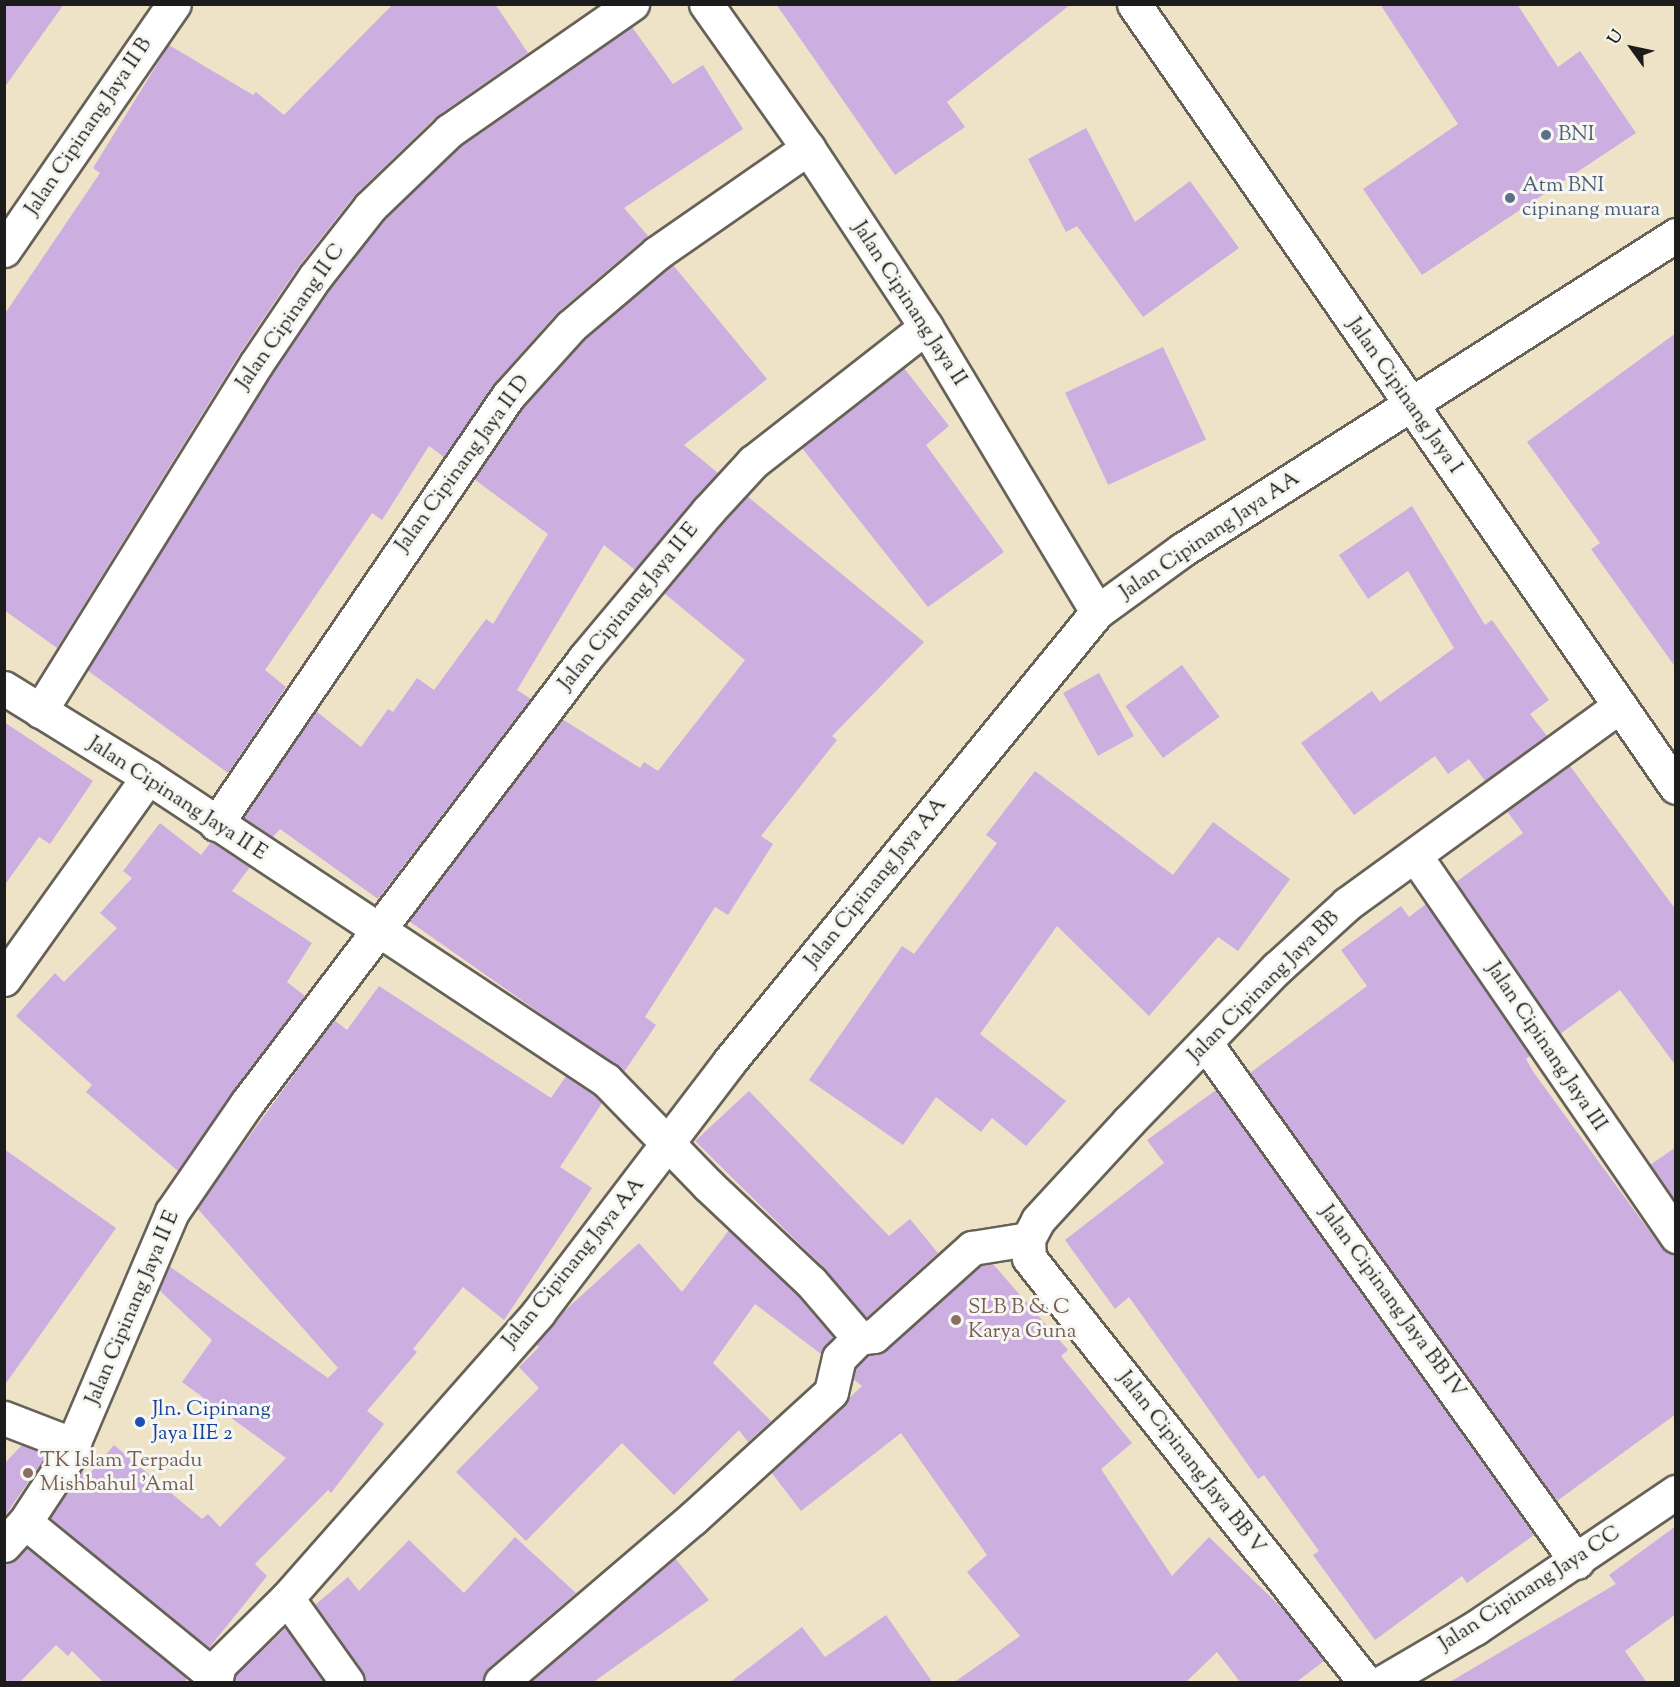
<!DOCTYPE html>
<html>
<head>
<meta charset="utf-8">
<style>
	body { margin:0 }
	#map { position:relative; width:1680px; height:1687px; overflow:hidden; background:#eee3c7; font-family:"Sorts Mill Goudy",serif }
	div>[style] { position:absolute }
	.building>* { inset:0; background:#cdaee0; transform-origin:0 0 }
	.roads { filter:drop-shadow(2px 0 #666258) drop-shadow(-2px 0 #666258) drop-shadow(0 2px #666258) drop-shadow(0 -2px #666258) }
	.street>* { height:33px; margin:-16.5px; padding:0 16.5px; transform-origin:16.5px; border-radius:16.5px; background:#fff }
	.dots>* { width:16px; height:16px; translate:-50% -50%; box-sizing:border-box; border:3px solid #f6f6f2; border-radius:50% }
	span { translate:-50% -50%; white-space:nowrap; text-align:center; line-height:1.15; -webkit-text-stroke:6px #f6f6f2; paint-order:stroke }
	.street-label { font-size:21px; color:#1c1c1c }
	.service-label { font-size:21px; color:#4e5e75 }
	.left { translate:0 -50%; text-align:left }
	.education-label { font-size:21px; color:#785e54 }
	.transit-label { font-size:21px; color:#164399 }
	.frame { position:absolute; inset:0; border:6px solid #1c1c1c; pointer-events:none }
	.north { position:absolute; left:1602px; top:18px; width:60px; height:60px; -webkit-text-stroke:4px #f6f6f2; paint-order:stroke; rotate:303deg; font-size:16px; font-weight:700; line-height:24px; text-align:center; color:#1c1c1c }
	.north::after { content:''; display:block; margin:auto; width:21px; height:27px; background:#1c1c1c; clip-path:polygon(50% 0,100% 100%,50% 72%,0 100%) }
</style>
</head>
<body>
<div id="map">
	<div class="building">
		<div style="clip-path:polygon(4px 4px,64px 4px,4px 88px)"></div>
		<div style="clip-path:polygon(393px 4px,495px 4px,528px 53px,436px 117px,355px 195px,299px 266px,240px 353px,57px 648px,4px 610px,4px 315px,100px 173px,93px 168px,169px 45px,253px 95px,256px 92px,284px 115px)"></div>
		<div style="clip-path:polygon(776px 4px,1071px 4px,947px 102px,965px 127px,895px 175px)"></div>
		<div style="clip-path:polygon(1380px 4px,1517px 4px,1558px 67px,1580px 51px,1636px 133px,1422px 275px,1363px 189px,1458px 124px)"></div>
		<div style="clip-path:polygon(632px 27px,673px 84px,703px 65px,743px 129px,624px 208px,648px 236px,557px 313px,494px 384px,444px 457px,429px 446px,382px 520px,372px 513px,265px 670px,286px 687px,228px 773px,87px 670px,272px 374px,330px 288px,384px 220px,461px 146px)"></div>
		<div style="clip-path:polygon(1086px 128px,1135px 222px,1190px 181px,1239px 248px,1143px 317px,1077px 226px,1066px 232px,1028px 159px)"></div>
		<div style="clip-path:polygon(673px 265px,767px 379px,684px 445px,718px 473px,635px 570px,604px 545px,517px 690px,531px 699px,378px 899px,280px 829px,273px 837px,243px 817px,316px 711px,361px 747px,388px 709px,393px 712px,417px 678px,434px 690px,486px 619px,493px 624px,548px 534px,474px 479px,523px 408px,584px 339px)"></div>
		<div style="clip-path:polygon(1676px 333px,1676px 668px,1591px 549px,1600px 543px,1527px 442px)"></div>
		<div style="left:1163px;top:347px;width:102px;height:108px;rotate:65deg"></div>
		<div style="clip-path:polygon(904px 368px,949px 426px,926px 445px,1004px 552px,928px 607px,802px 448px)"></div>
		<div style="clip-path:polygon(747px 496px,924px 642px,832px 736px,837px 740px,761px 836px,773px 844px,728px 915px,715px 907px,645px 1017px,656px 1025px,624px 1072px,409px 921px,562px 719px,640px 768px,644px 762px,658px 771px,745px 660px,664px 593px)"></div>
		<div style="clip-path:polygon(1412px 506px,1485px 625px,1492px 620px,1549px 700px,1530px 714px,1547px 736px,1485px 781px,1469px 759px,1448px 774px,1435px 756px,1354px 815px,1301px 743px,1372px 691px,1380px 702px,1454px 648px,1408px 571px,1368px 599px,1339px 555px)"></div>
		<div style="left:1182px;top:665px;width:64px;height:70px;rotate:54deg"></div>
		<div style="left:1099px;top:673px;width:72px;height:41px;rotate:61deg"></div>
		<div style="clip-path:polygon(4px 722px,93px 781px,50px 844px,39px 837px,4px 886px)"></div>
		<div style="clip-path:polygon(1570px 766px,1676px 910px,1676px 1066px,1620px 990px,1560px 1034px,1456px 882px,1523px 833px,1507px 811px)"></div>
		<div style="clip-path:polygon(1035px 771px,1173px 875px,1213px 822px,1290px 879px,1238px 951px,1218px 937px,1149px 1016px,1057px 926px,980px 1034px,1066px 1101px,1026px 1146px,992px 1118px,981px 1132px,936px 1097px,903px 1145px,809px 1080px,902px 946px,914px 954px,997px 843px,986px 835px)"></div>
		<div style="clip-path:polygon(160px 823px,201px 855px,211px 842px,250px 867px,232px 891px,312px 943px,287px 982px,305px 996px,178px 1171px,86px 1092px,92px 1085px,16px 1016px,55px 973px,64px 982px,117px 928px,100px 913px,132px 878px,123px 871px)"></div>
		<div style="clip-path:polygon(1426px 904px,1530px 1056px,1526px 1059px,1534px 1073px,1661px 1247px,1676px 1254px,1676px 1414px,1557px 1501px,1250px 1073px,1367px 986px,1341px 950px,1401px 906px,1409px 917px)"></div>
		<div style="clip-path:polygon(379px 986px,551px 1098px,566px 1076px,594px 1095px,602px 1103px,560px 1167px,592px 1188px,504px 1320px,463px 1287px,413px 1349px,417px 1352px,367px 1411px,384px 1424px,331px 1493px,328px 1490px,255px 1564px,267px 1576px,209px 1648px,50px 1518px,81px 1471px,87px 1477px,114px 1445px,202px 1519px,208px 1514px,220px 1527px,286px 1458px,182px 1382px,212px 1340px,159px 1290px,169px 1266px,328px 1378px,338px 1368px,197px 1208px,334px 1020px,347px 1030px)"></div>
		<div style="clip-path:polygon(1216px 1090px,1534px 1535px,1467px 1583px,1462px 1576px,1375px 1640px,1313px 1555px,1319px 1551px,1264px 1475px,1258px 1479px,1129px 1297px,1115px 1309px,1065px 1240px,1164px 1163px,1147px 1140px)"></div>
		<div style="clip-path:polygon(749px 1091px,889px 1236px,910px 1219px,938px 1253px,866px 1318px,824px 1268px,695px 1141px)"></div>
		<div style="clip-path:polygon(1676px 1147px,1676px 1202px,1650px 1165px)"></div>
		<div style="clip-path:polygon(4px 1149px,116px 1228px,4px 1386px)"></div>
		<div style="clip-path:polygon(729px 1230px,797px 1295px,833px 1337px,821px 1354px,755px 1304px,713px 1363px,771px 1421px,748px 1442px,739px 1430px,674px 1495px,622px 1443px,526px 1541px,456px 1472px,539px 1388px,519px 1367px,539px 1347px,535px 1344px,560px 1315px,639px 1243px,682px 1292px)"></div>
		<div style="clip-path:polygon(993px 1264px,1068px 1350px,1061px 1356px,1132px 1443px,1101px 1469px,1172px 1576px,1209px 1537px,1288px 1614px,1324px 1661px,1295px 1683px,1241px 1683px,1217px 1652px,1185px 1683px,953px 1683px,1020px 1636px,967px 1572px,987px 1555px,901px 1433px,801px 1511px,771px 1472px,862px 1386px,853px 1379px,856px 1367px,868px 1356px,887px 1350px,980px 1266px)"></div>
		<div style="clip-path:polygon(22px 1445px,47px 1455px,4px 1517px,4px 1464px)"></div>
		<div style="clip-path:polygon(1676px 1526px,1676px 1614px,1625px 1651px,1647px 1683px,1448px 1683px,1616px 1584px,1609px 1575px)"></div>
		<div style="clip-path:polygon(515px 1537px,576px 1593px,489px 1668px,483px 1683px,365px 1683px,362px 1671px,315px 1605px,348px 1577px,359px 1591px,409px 1540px,464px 1593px)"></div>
		<div style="clip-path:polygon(27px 1548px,187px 1678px,184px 1683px,104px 1683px,72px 1651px,68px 1656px,56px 1645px,19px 1683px,4px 1683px,4px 1563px,17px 1558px)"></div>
		<div style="clip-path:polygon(675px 1558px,709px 1600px,592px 1683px,529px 1683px)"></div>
		<div style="clip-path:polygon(886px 1615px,933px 1683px,729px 1683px,802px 1627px,825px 1657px)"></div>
		<div style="clip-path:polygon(286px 1628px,324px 1683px,234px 1683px,236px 1675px)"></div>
	</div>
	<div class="roads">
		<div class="street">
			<div style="left:706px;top:4px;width:176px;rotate:54.7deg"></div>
			<div style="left:808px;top:148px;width:214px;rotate:56.6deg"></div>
			<div style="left:926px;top:327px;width:332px;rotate:59deg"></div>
			<div style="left:1134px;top:4px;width:952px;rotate:55.31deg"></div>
			<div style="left:4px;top:250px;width:299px;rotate:-55.4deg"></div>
			<div style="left:4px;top:688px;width:169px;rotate:31.7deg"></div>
			<div style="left:148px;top:777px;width:549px;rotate:33.49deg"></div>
			<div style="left:606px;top:1080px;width:146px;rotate:45.8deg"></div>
			<div style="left:708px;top:1185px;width:141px;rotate:43.3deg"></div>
			<div style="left:811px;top:1282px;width:74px;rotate:49.4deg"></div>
			<div style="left:40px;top:711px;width:409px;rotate:-58.1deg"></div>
			<div style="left:256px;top:364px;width:105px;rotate:-55.9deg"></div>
			<div style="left:315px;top:277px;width:89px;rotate:-51.8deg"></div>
			<div style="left:370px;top:207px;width:110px;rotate:-43.9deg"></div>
			<div style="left:449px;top:131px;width:223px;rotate:-34.8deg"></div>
			<div style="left:216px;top:824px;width:518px;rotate:-55.7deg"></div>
			<div style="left:508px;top:396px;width:94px;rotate:-48deg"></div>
			<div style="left:571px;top:326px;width:113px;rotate:-40.3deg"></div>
			<div style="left:657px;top:253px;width:184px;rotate:-34.8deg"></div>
			<div style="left:1416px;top:857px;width:460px;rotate:55.5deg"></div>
			<div style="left:4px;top:979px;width:248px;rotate:-54.5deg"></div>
			<div style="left:1206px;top:1044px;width:637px;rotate:54.39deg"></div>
			<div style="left:1028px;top:1239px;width:21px;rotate:-62deg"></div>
			<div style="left:1038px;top:1220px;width:134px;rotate:-47.4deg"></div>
			<div style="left:1129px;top:1121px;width:213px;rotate:-46deg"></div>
			<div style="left:1277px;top:968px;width:95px;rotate:-42.4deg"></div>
			<div style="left:1347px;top:904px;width:337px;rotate:-36deg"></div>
			<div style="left:1028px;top:1239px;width:19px;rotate:87deg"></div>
			<div style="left:1029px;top:1258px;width:541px;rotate:51.6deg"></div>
			<div style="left:4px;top:1418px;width:75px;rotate:21.1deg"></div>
			<div style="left:25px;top:1522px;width:244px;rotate:39.2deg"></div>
			<div style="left:4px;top:1545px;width:31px;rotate:-48deg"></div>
			<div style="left:25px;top:1522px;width:77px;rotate:-56.7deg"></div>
			<div style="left:67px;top:1458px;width:267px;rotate:-66.9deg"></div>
			<div style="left:172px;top:1212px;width:132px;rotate:-55.5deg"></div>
			<div style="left:247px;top:1103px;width:559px;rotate:-52.78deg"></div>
			<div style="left:585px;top:658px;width:192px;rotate:-50.1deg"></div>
			<div style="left:708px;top:511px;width:67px;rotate:-47.4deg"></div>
			<div style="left:753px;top:462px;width:219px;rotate:-38deg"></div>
			<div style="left:287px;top:1598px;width:103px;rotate:54.5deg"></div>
			<div style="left:215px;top:1682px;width:17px;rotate:-77deg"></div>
			<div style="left:219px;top:1665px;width:95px;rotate:-44.6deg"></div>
			<div style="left:287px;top:1598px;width:380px;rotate:-48.6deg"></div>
			<div style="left:538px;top:1313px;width:315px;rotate:-52.7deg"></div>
			<div style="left:729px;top:1062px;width:581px;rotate:-50.72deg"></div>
			<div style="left:1097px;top:612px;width:105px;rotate:-36.1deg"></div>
			<div style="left:1182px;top:550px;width:586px;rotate:-32.52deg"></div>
			<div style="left:501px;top:1682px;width:251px;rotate:-40.5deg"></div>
			<div style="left:692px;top:1519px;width:188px;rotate:-42.4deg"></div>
			<div style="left:831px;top:1392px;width:35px;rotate:-77deg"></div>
			<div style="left:839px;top:1358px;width:28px;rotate:-45deg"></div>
			<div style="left:859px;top:1338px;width:15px;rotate:-8deg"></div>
			<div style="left:874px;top:1336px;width:132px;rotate:-41.9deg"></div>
			<div style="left:972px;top:1248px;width:57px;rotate:-9.1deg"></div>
			<div style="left:1383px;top:1682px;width:107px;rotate:-30.4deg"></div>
			<div style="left:1475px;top:1628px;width:243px;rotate:-34.1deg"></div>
		</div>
	</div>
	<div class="dots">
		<div style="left:1546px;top:135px;background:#5c6f8a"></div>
		<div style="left:1510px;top:198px;background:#5c6f8a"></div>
		<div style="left:956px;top:1320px;background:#8d6e63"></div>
		<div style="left:140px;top:1422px;background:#1a4fb4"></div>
		<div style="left:28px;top:1473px;background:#8d6e63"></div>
	</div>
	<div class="street-label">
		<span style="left:89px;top:127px;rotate:-56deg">Jalan Cipinang Jaya II B</span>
		<span style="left:909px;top:304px;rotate:57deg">Jalan Cipinang Jaya II</span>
		<span style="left:291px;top:317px;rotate:-55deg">Jalan Cipinang II C</span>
		<span style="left:1404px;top:396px;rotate:55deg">Jalan Cipinang Jaya I</span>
		<span style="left:463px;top:464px;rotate:-54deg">Jalan Cipinang Jaya II D</span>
		<span style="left:1210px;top:536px;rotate:-34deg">Jalan Cipinang Jaya AA</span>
		<span style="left:629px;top:607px;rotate:-51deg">Jalan Cipinang Jaya II E</span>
		<span style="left:177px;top:799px;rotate:33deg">Jalan Cipinang Jaya II E</span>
		<span style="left:876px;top:883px;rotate:-51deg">Jalan Cipinang Jaya AA</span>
		<span style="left:1264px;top:987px;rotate:-45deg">Jalan Cipinang Jaya BB</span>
		<span style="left:1546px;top:1047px;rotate:56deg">Jalan Cipinang Jaya III</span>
		<span style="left:574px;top:1263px;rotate:-51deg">Jalan Cipinang Jaya AA</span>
		<span style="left:1392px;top:1302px;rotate:54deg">Jalan Cipinang Jaya BB IV</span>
		<span style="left:133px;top:1308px;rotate:-67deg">Jalan Cipinang Jaya II E</span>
		<span style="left:1191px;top:1463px;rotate:52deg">Jalan Cipinang Jaya BB V</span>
		<span style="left:1530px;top:1589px;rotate:-33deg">Jalan Cipinang Jaya CC</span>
	</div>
	<div class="service-label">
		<span class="left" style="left:1558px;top:135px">BNI</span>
		<span class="left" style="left:1522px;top:198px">Atm BNI<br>cipinang muara</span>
	</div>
	<div class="education-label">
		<span class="left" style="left:968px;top:1320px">SLB B &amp; C<br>Karya Guna</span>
		<span class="left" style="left:40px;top:1473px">TK Islam Terpadu<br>Mishbahul 'Amal</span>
	</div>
	<div class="transit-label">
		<span class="left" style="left:152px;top:1422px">Jln. Cipinang<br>Jaya IIE 2</span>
	</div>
	<div class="frame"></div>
	<div class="north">U</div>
</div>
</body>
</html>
